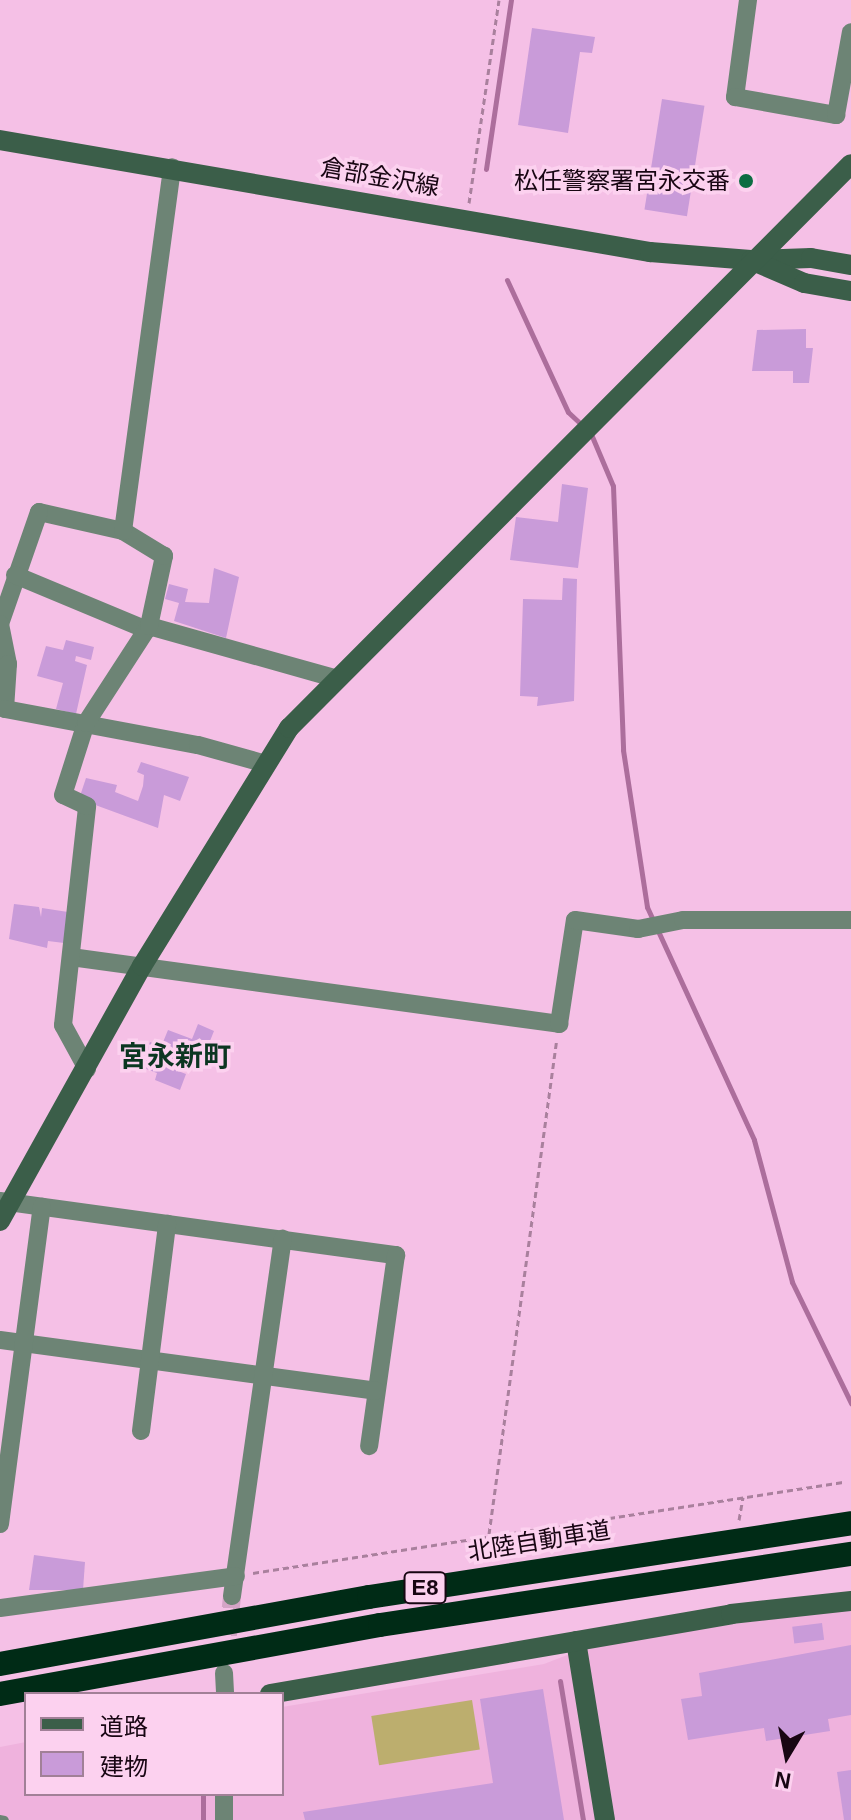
<!DOCTYPE html>
<html>
<head>
<meta charset="utf-8">
<style>
	body { margin:0 }
	#map { position:relative; width:851px; height:1820px; overflow:hidden; background:#f5c0e6; font-family:Helvetica,"Noto Sans JP",sans-serif }
	div>[style] { position:absolute }
	.built>* { inset:0; background:#efb2dd }
	.green>* { inset:0; background:#bcae6e; transform-origin:0 0 }
	.stream>* { height:5px; margin:-2.5px; padding:0 2.5px; transform-origin:2.5px; border-radius:2.5px; background:#ac6e9c }
	.building>* { inset:0; background:#c99bd9; transform-origin:0 0 }
	.street-tunnel>* { height:18px; margin-top:-9px; transform-origin:0; background:repeating-linear-gradient(90deg,#d4a4c6 0 18px,transparent 0 27px) }
	.path>* { height:3px; margin-top:-1.5px; transform-origin:0; background:repeating-linear-gradient(90deg,#a9809d 0 6px,transparent 0 10px) }
	.lane>* { height:9px; margin:-4.5px; padding:0 4.5px; transform-origin:4.5px; border-radius:4.5px; background:#6d8475 }
	.street>* { height:18px; margin:-9px; padding:0 9px; transform-origin:9px; border-radius:9px; background:#6d8475 }
	.secondary>* { height:20px; margin:-10px; padding:0 10px; transform-origin:10px; border-radius:10px; background:#3b5e49 }
	.highway>* { height:24px; margin:-12px; padding:0 12px; transform-origin:12px; border-radius:12px; background:#002b16 }
	.dots>* { width:22px; height:22px; translate:-50% -50%; box-sizing:border-box; border:4px solid #fcd1ef; border-radius:50% }
	span { translate:-50% -50%; white-space:nowrap; text-align:center; line-height:1.15; -webkit-text-stroke:7px #fcd1ef; paint-order:stroke }
	.shield-label span { padding:2px 6px; background:#fcd1ef; border:2px solid; border-radius:6px; -webkit-text-stroke-width:0 }
	.shield-label { font-size:22px; color:#180613; font-weight:700 }
	.street-label { font-size:24px; color:#180613 }
	.poi-label { font-size:24px; color:#180613 }
	.right { translate:-100% -50%; text-align:right }
	.quarter-label { font-size:28px; color:#0c3621; font-weight:700 }
	.legend { position:absolute; left:24px; top:1692px; width:260px; height:104px; box-sizing:border-box; background:#fcd1ef; border:2px solid #a18097; margin:0; padding:10px 14px; list-style:none; font-size:24px; color:#180613 }
	.legend li { display:flex; align-items:center; gap:16px; height:40px }
	.legend b { width:40px; border:2px solid #a18097 }
	.north { position:absolute; left:747px; top:1716px; width:80px; height:80px; -webkit-text-stroke:6px #fcd1ef; paint-order:stroke; rotate:190deg; font-size:22px; font-weight:700; line-height:32px; text-align:center; color:#180613 }
	.north::after { content:''; display:block; margin:auto; width:28px; height:36px; background:#180613; clip-path:polygon(50% 0,100% 100%,50% 72%,0 100%) }
</style>
</head>
<body>
<div id="map">
	<div class="built">
		<div style="clip-path:polygon(851px 1607px,851px 1820px,0 1820px,0 1747px,26px 1742px,26px 1794px,282px 1794px,282px 1707px,544px 1664px,593px 1645px)"></div>
	</div>
	<div class="green">
		<div style="left:472px;top:1700px;width:50px;height:102px;rotate:81deg"></div>
	</div>
	<div class="stream">
		<div style="left:486px;top:169px;width:171px;rotate:-81.6deg"></div>
		<div style="left:507px;top:280px;width:145px;rotate:65.2deg"></div>
		<div style="left:568px;top:412px;width:22px;rotate:43deg"></div>
		<div style="left:591px;top:434px;width:56px;rotate:67.1deg"></div>
		<div style="left:613px;top:486px;width:264px;rotate:87.8deg"></div>
		<div style="left:623px;top:750px;width:159px;rotate:81.3deg"></div>
		<div style="left:647px;top:907px;width:256px;rotate:65.3deg"></div>
		<div style="left:754px;top:1140px;width:147px;rotate:75deg"></div>
		<div style="left:792px;top:1282px;width:135px;rotate:64deg"></div>
		<div style="left:560px;top:1681px;width:141px;rotate:80.6deg"></div>
		<div style="left:203px;top:1820px;width:26px;rotate:-90deg"></div>
	</div>
	<div class="building">
		<div style="clip-path:polygon(532px 28px,595px 37px,592px 53px,580px 52px,568px 133px,518px 125px)"></div>
		<div style="left:662px;top:99px;width:43px;height:112px;rotate:9deg"></div>
		<div style="clip-path:polygon(806px 329px,806px 348px,813px 348px,809px 383px,793px 383px,793px 371px,752px 371px,757px 330px)"></div>
		<div style="clip-path:polygon(562px 484px,588px 488px,578px 568px,510px 560px,516px 517px,558px 522px)"></div>
		<div style="clip-path:polygon(214px 568px,239px 577px,226px 638px,174px 621px,179px 603px,165px 599px,169px 584px,188px 589px,185px 602px,209px 603px)"></div>
		<div style="clip-path:polygon(563px 578px,577px 579px,574px 701px,537px 706px,538px 697px,520px 696px,523px 599px,562px 600px)"></div>
		<div style="clip-path:polygon(66px 640px,94px 647px,91px 660px,76px 656px,75px 661px,87px 665px,76px 714px,56px 709px,63px 683px,37px 676px,46px 646px,63px 650px)"></div>
		<div style="clip-path:polygon(141px 762px,189px 777px,180px 801px,164px 795px,158px 828px,79px 799px,86px 778px,117px 785px,115px 792px,138px 801px,143px 786px,144px 775px,137px 772px)"></div>
		<div style="clip-path:polygon(14px 904px,39px 907px,41px 917px,42px 908px,68px 912px,64px 943px,48px 941px,47px 948px,9px 939px)"></div>
		<div style="clip-path:polygon(198px 1024px,214px 1031px,202px 1061px,197px 1059px,194px 1066px,174px 1058px,170px 1068px,186px 1074px,180px 1090px,155px 1080px,157px 1073px,141px 1067px,150px 1042px,161px 1047px,168px 1030px,192px 1039px)"></div>
		<div style="clip-path:polygon(34px 1555px,85px 1562px,83px 1590px,29px 1590px)"></div>
		<div style="left:822px;top:1623px;width:17px;height:30px;rotate:83deg"></div>
		<div style="clip-path:polygon(851px 1645px,851px 1715px,828px 1719px,830px 1731px,766px 1741px,764px 1728px,688px 1740px,681px 1699px,702px 1696px,699px 1673px)"></div>
		<div style="clip-path:polygon(543px 1689px,564px 1820px,305px 1820px,303px 1812px,493px 1783px,480px 1699px)"></div>
		<div style="clip-path:polygon(851px 1770px,851px 1820px,844px 1820px,837px 1772px)"></div>
	</div>
	<div class="street-tunnel">
		<div style="left:225px;top:1662px;width:66px;rotate:-83.9deg"></div>
	</div>
	<div class="path">
		<div style="left:469px;top:203px;width:205px;rotate:-81.6deg"></div>
		<div style="left:739px;top:1520px;width:23px;rotate:-80deg"></div>
		<div style="left:489px;top:1534px;width:499px;rotate:-82.2deg"></div>
		<div style="left:253px;top:1573px;width:597px;rotate:-8.77deg"></div>
	</div>
	<div class="lane">
		<div style="left:0;top:1819px;width:4px;rotate:14deg"></div>
	</div>
	<div class="street">
		<div style="left:748px;top:0;width:98px;rotate:97.6deg"></div>
		<div style="left:735px;top:97px;width:103px;rotate:10.1deg"></div>
		<div style="left:836px;top:115px;width:84px;rotate:-79.8deg"></div>
		<div style="left:123px;top:531px;width:86px;rotate:-167.3deg"></div>
		<div style="left:39px;top:512px;width:119px;rotate:109.2deg"></div>
		<div style="left:0;top:624px;width:41px;rotate:78.7deg"></div>
		<div style="left:8px;top:664px;width:45px;rotate:93.8deg"></div>
		<div style="left:5px;top:709px;width:196px;rotate:10.6deg"></div>
		<div style="left:198px;top:745px;width:71px;rotate:15.6deg"></div>
		<div style="left:15px;top:575px;width:143px;rotate:22.6deg"></div>
		<div style="left:149px;top:626px;width:196px;rotate:15.7deg"></div>
		<div style="left:71px;top:957px;width:493px;rotate:7.8deg"></div>
		<div style="left:559px;top:1024px;width:105px;rotate:-81.3deg"></div>
		<div style="left:575px;top:920px;width:64px;rotate:8.1deg"></div>
		<div style="left:638px;top:929px;width:46px;rotate:-11.3deg"></div>
		<div style="left:683px;top:920px;width:168px"></div>
		<div style="left:87px;top:1069px;width:50px;rotate:-118.6deg"></div>
		<div style="left:63px;top:1025px;width:220px;rotate:-83.7deg"></div>
		<div style="left:87px;top:806px;width:26px;rotate:-155deg"></div>
		<div style="left:63px;top:795px;width:76px;rotate:-72.3deg"></div>
		<div style="left:86px;top:723px;width:116px;rotate:-57deg"></div>
		<div style="left:149px;top:626px;width:72px;rotate:-77.9deg"></div>
		<div style="left:164px;top:556px;width:48px;rotate:-148.6deg"></div>
		<div style="left:123px;top:531px;width:367px;rotate:-82.3deg"></div>
		<div style="left:0;top:1201px;width:400px;rotate:7.8deg"></div>
		<div style="left:396px;top:1255px;width:193px;rotate:98deg"></div>
		<div style="left:0;top:1340px;width:379px;rotate:7.7deg"></div>
		<div style="left:141px;top:1431px;width:209px;rotate:-82.8deg"></div>
		<div style="left:0;top:1524px;width:320px;rotate:-82.5deg"></div>
		<div style="left:232px;top:1596px;width:361px;rotate:-81.9deg"></div>
		<div style="left:0;top:1608px;width:238px;rotate:-7.7deg"></div>
		<div style="left:224px;top:1673px;width:21px;rotate:87deg"></div>
		<div style="left:224px;top:1820px;width:26px;rotate:-90deg"></div>
	</div>
	<div class="secondary">
		<div style="left:0;top:140px;width:660px;rotate:9.78deg"></div>
		<div style="left:650px;top:252px;width:101px;rotate:4.5deg"></div>
		<div style="left:751px;top:260px;width:60px;rotate:-1.9deg"></div>
		<div style="left:811px;top:258px;width:41px;rotate:9.9deg"></div>
		<div style="left:758px;top:263px;width:50px;rotate:23.5deg"></div>
		<div style="left:804px;top:283px;width:48px;rotate:9.7deg"></div>
		<div style="left:0;top:1221px;width:292px;rotate:-60.9deg"></div>
		<div style="left:142px;top:966px;width:280px;rotate:-58.3deg"></div>
		<div style="left:289px;top:728px;width:796px;rotate:-45.1deg"></div>
		<div style="left:576px;top:1641px;width:181px;rotate:80.8deg"></div>
		<div style="left:270px;top:1694px;width:468px;rotate:-9.8deg"></div>
		<div style="left:731px;top:1614px;width:121px;rotate:-6.2deg"></div>
	</div>
	<div class="highway">
		<div style="left:0;top:1664px;width:375px;rotate:-10.3deg"></div>
		<div style="left:369px;top:1597px;width:488px;rotate:-8.7deg"></div>
		<div style="left:0;top:1694px;width:386px;rotate:-10.3deg"></div>
		<div style="left:380px;top:1625px;width:476px;rotate:-8.6deg"></div>
	</div>
	<div class="dots">
		<div style="left:746px;top:181px;background:#0c6d42"></div>
	</div>
	<div class="shield-label">
		<span style="left:425px;top:1588px">E8</span>
	</div>
	<div class="street-label">
		<span style="left:380px;top:177px;rotate:10deg">倉部金沢線</span>
		<span style="left:539px;top:1541px;rotate:-9deg">北陸自動車道</span>
	</div>
	<div class="poi-label">
		<span class="right" style="left:730px;top:181px">松任警察署宮永交番</span>
	</div>
	<div class="quarter-label">
		<span style="left:175px;top:1057px">宮永新町</span>
	</div>
	<ul class="legend">
	<li><b style="height:10px;background:#3b5e49"></b>道路</li>
	<li><b style="height:22px;background:#c99bd9"></b>建物</li>
	</ul>
	<div class="north">N</div>
</div>
</body>
</html>
